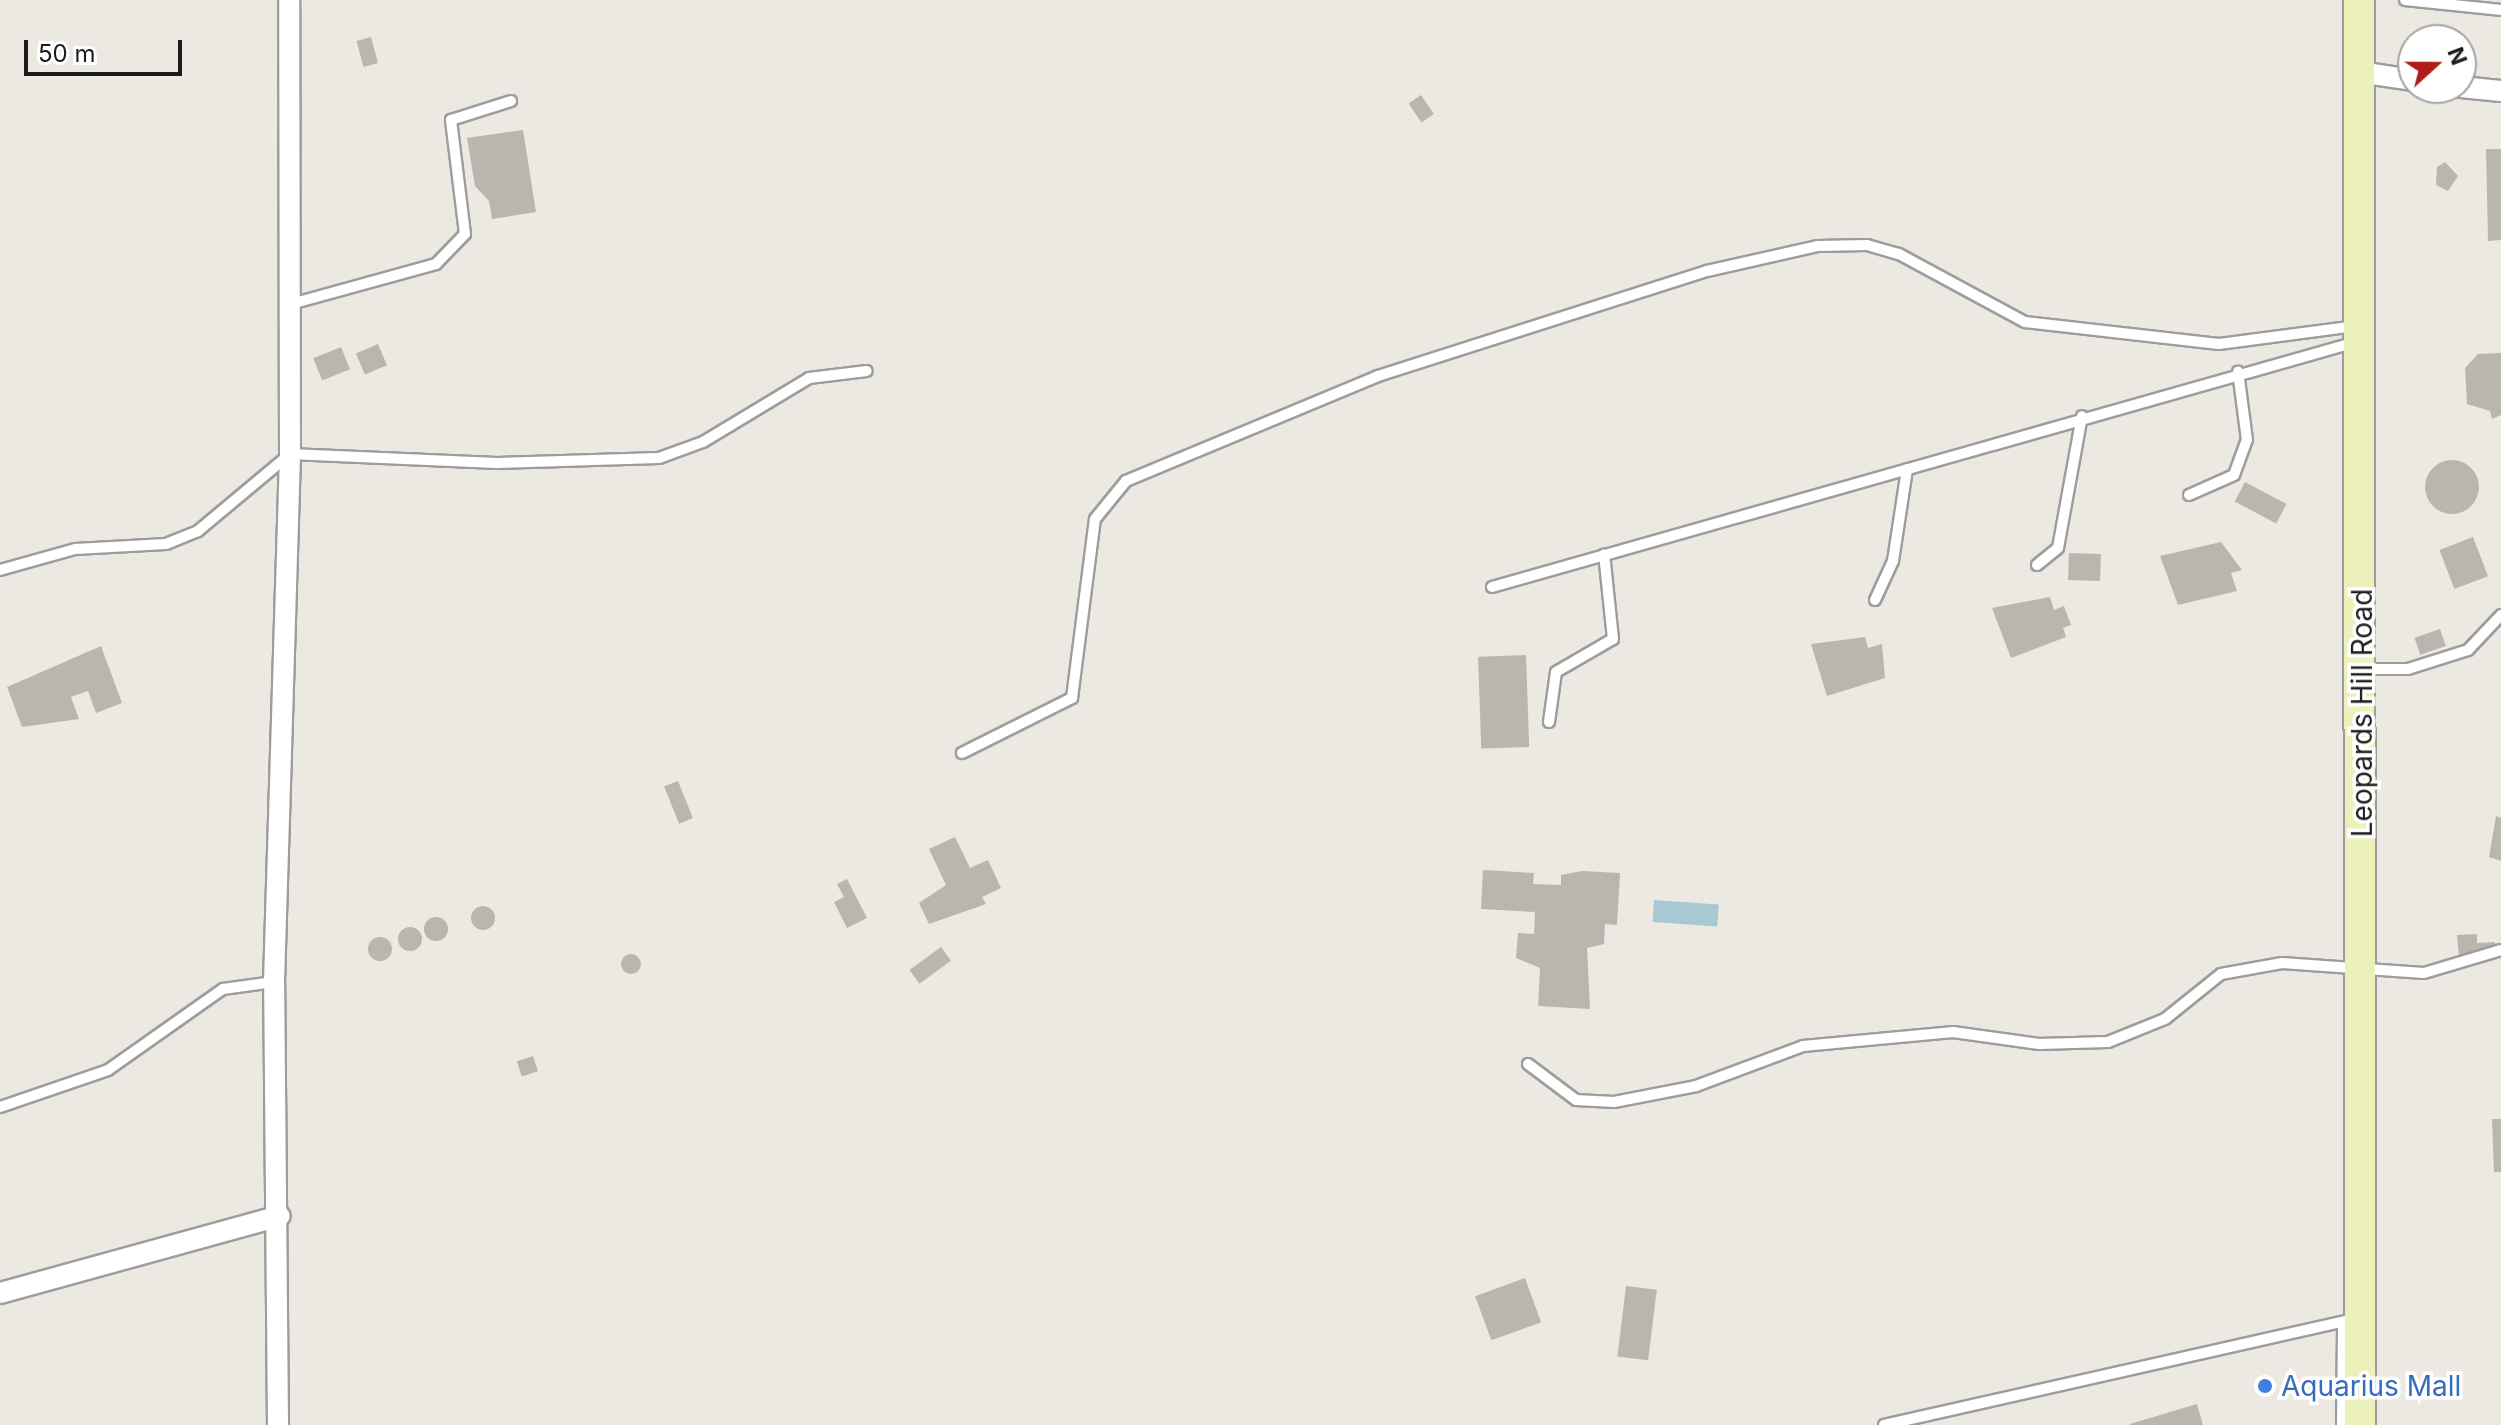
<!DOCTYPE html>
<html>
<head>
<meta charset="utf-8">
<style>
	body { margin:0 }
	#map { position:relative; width:2501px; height:1425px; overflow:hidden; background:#ece9e2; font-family:Inter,sans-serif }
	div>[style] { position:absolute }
	.water>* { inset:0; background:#a8c9d4; transform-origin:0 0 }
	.building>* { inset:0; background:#bbb5b0; transform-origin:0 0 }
	.round { border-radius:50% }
	.roads { filter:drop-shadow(2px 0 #9d9d9d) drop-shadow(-2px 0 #9d9d9d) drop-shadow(0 2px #9d9d9d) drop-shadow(0 -2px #9d9d9d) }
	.service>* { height:10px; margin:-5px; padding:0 5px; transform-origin:5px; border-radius:5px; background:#fff }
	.minor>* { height:20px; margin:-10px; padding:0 10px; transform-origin:10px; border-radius:10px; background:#fff }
	.secondary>* { height:30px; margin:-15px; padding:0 15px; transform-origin:15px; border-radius:15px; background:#ecf1bc }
	.dots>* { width:22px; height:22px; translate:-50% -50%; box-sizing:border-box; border:4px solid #fff; border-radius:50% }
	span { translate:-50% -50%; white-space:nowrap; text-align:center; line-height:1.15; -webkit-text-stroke:7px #fff; paint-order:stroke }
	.street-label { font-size:28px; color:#1c1c1c }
	.shop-label { font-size:28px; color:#366cbe }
	.left { translate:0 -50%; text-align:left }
	.north { position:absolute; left:2397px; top:24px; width:80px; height:80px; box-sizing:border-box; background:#fff; border:2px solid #a4a4a4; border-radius:50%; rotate:69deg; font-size:22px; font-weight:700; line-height:32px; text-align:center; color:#1c1c1c }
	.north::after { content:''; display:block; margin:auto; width:28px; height:36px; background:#af1d18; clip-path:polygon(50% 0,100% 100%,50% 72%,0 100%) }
	.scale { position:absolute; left:24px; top:40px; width:158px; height:36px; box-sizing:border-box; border:4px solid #1c1c1c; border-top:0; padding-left:10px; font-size:24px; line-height:28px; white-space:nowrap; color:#1c1c1c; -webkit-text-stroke:6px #fff; paint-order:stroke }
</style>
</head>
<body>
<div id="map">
	<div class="water">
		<div style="left:1654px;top:900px;width:65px;height:22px;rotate:4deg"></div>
	</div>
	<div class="building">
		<div style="left:371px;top:37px;width:27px;height:15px;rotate:75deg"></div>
		<div style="clip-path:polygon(2461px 43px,2469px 44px,2468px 71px,2461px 71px)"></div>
		<div style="left:1421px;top:95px;width:23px;height:15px;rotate:56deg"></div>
		<div style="clip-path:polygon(523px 130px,536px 212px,492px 219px,489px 201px,475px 186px,467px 138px)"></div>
		<div style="clip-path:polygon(2486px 149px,2501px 149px,2501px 240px,2488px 241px)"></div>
		<div style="clip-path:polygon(2445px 162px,2458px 176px,2448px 191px,2436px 185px,2437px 167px)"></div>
		<div style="left:378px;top:344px;width:23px;height:24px;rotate:67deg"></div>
		<div style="left:341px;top:347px;width:24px;height:30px;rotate:68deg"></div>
		<div style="clip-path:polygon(2501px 353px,2501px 415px,2492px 419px,2490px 411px,2467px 404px,2465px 368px,2478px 354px)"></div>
		<div class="round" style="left:2425px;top:460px;width:54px;height:54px"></div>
		<div style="left:2245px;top:482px;width:47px;height:22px;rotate:28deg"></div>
		<div style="left:2473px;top:537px;width:42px;height:36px;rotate:69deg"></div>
		<div style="clip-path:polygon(2221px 542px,2242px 570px,2231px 573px,2237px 591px,2178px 605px,2160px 556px)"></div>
		<div style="left:2069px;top:553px;width:32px;height:27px;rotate:2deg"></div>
		<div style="clip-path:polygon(2050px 597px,2054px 610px,2064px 606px,2071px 625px,2063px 628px,2066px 637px,2011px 658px,1992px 608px)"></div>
		<div style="left:2440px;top:629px;width:18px;height:27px;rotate:71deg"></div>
		<div style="clip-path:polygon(1865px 637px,1868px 648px,1882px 644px,1885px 678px,1827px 696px,1811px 644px)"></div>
		<div style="clip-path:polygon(101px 646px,122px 703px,96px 713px,88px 691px,71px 697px,79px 719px,22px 727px,7px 687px)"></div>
		<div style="left:1526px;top:655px;width:92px;height:48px;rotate:88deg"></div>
		<div style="left:678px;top:781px;width:40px;height:15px;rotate:68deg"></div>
		<div style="clip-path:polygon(2496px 816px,2501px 818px,2501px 861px,2489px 857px)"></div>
		<div style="clip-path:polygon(955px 837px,970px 868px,988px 860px,1001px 888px,982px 897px,986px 904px,929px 924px,919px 903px,946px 885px,929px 849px)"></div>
		<div style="clip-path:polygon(1483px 870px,1534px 873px,1533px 884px,1561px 885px,1561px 875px,1582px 871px,1620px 873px,1617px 925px,1605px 924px,1604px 944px,1587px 948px,1590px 1009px,1538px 1006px,1540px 968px,1516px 958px,1518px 933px,1534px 934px,1535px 912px,1481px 909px)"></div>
		<div style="clip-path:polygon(847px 879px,867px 918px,847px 928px,834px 902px,844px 897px,837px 884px)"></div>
		<div class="round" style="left:471px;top:906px;width:24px;height:24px"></div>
		<div class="round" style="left:424px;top:917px;width:24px;height:24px"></div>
		<div class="round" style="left:398px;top:927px;width:24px;height:24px"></div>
		<div style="clip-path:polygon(2477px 934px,2477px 943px,2495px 942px,2496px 955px,2459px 957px,2457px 935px)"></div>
		<div class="round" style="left:368px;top:937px;width:24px;height:24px"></div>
		<div style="left:941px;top:947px;width:17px;height:39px;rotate:54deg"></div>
		<div class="round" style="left:621px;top:954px;width:20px;height:20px"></div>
		<div style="left:533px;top:1056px;width:16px;height:17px;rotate:72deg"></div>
		<div style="clip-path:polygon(2492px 1119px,2501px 1119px,2501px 1172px,2494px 1172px)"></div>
		<div style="left:1525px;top:1278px;width:47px;height:53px;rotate:70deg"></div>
		<div style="left:1626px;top:1286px;width:31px;height:71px;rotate:7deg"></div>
		<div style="clip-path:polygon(2197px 1404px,2203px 1425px,2130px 1425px,2130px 1424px)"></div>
	</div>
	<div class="roads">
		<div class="service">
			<div style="left:2405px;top:0;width:97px;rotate:5.9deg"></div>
			<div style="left:291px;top:304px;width:150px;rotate:-15.4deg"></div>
			<div style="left:436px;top:264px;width:42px;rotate:-46deg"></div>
			<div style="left:465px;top:234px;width:115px;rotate:-97deg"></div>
			<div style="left:451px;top:120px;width:63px;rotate:-17.6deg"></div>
			<div style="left:2189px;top:495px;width:49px;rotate:-24deg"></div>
			<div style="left:2234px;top:475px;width:37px;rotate:-70deg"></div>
			<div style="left:2247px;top:440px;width:69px;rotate:-97.5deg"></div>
			<div style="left:2037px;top:565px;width:27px;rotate:-39deg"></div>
			<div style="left:2058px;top:548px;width:134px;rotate:-79.7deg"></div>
			<div style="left:0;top:570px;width:78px;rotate:-15.6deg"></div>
			<div style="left:75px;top:549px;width:91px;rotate:-3.1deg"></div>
			<div style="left:166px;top:544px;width:35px;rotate:-22deg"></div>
			<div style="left:198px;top:531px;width:120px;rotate:-39.9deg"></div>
			<div style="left:290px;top:454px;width:207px;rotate:2.5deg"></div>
			<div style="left:497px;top:463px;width:162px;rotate:-1.8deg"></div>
			<div style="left:659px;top:458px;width:47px;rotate:-20deg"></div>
			<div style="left:703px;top:442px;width:124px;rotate:-31.1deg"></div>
			<div style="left:809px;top:378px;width:58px;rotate:-6.9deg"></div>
			<div style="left:1492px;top:587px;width:898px;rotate:-15.83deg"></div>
			<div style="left:1875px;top:600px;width:43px;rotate:-65.2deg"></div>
			<div style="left:1893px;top:561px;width:93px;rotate:-81.3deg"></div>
			<div style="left:2364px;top:669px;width:44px"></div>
			<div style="left:2408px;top:669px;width:63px;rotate:-17.6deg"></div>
			<div style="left:2468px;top:650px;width:48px;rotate:-46.7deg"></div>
			<div style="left:1549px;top:722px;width:50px;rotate:-82deg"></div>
			<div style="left:1556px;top:672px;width:66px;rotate:-30.1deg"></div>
			<div style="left:1613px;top:639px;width:85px;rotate:-96deg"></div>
			<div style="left:962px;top:753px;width:123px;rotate:-26.6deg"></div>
			<div style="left:1072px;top:698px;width:180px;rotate:-82.7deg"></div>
			<div style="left:1095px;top:519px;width:49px;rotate:-50.8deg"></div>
			<div style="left:1126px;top:481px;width:273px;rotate:-22.6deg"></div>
			<div style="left:1378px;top:376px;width:345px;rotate:-17.7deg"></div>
			<div style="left:1707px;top:271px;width:114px;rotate:-12.7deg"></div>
			<div style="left:1818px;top:246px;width:49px;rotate:-1.2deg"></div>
			<div style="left:1867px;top:245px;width:33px;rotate:16deg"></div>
			<div style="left:1899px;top:254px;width:143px;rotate:28.4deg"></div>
			<div style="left:2025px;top:322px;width:195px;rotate:6.5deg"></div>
			<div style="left:2219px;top:344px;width:137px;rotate:-7.5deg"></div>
			<div style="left:1528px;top:1064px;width:60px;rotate:36.9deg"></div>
			<div style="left:1576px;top:1100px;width:38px;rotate:3deg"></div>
			<div style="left:1614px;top:1102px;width:84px;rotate:-11deg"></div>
			<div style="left:1696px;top:1086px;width:114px;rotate:-20.5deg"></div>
			<div style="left:1803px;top:1046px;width:151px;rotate:-5.3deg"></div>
			<div style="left:1953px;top:1032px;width:87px;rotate:7.9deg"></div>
			<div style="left:2039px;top:1044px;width:69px;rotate:-1.7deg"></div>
			<div style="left:2108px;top:1042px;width:61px;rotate:-22deg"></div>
			<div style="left:2165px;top:1019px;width:72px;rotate:-38.8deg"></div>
			<div style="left:2221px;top:974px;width:62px;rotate:-10.2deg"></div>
			<div style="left:2282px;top:963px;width:142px;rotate:4deg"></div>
			<div style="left:2424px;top:973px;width:80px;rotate:-16.6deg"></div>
			<div style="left:0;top:1107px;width:114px;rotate:-18.9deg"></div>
			<div style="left:108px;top:1070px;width:141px;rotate:-35.2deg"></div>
			<div style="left:223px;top:989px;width:51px;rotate:-7.8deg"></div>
			<div style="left:1884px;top:1425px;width:486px;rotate:-12.7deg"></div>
			<div style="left:2342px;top:1425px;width:103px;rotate:-89.4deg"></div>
		</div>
		<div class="minor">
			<div style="left:2359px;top:72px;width:55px;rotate:8.4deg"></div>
			<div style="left:2461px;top:87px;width:40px;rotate:5.7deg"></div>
			<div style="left:0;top:1293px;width:290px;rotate:-15.4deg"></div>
			<div style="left:278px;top:1425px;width:443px;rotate:-90.5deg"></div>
			<div style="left:274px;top:982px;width:528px;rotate:-88.26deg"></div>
			<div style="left:290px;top:454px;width:454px;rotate:-90.1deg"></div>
		</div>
		<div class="secondary">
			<div style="left:2359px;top:0;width:1425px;rotate:89.96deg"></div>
		</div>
	</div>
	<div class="dots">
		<div style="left:2265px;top:1386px;background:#3f7fe0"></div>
	</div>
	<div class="street-label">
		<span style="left:2362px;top:713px;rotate:-90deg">Leopards Hill Road</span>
	</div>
	<div class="shop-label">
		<span class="left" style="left:2281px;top:1386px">Aquarius Mall</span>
	</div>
	<div class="north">N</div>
	<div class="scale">50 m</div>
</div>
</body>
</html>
